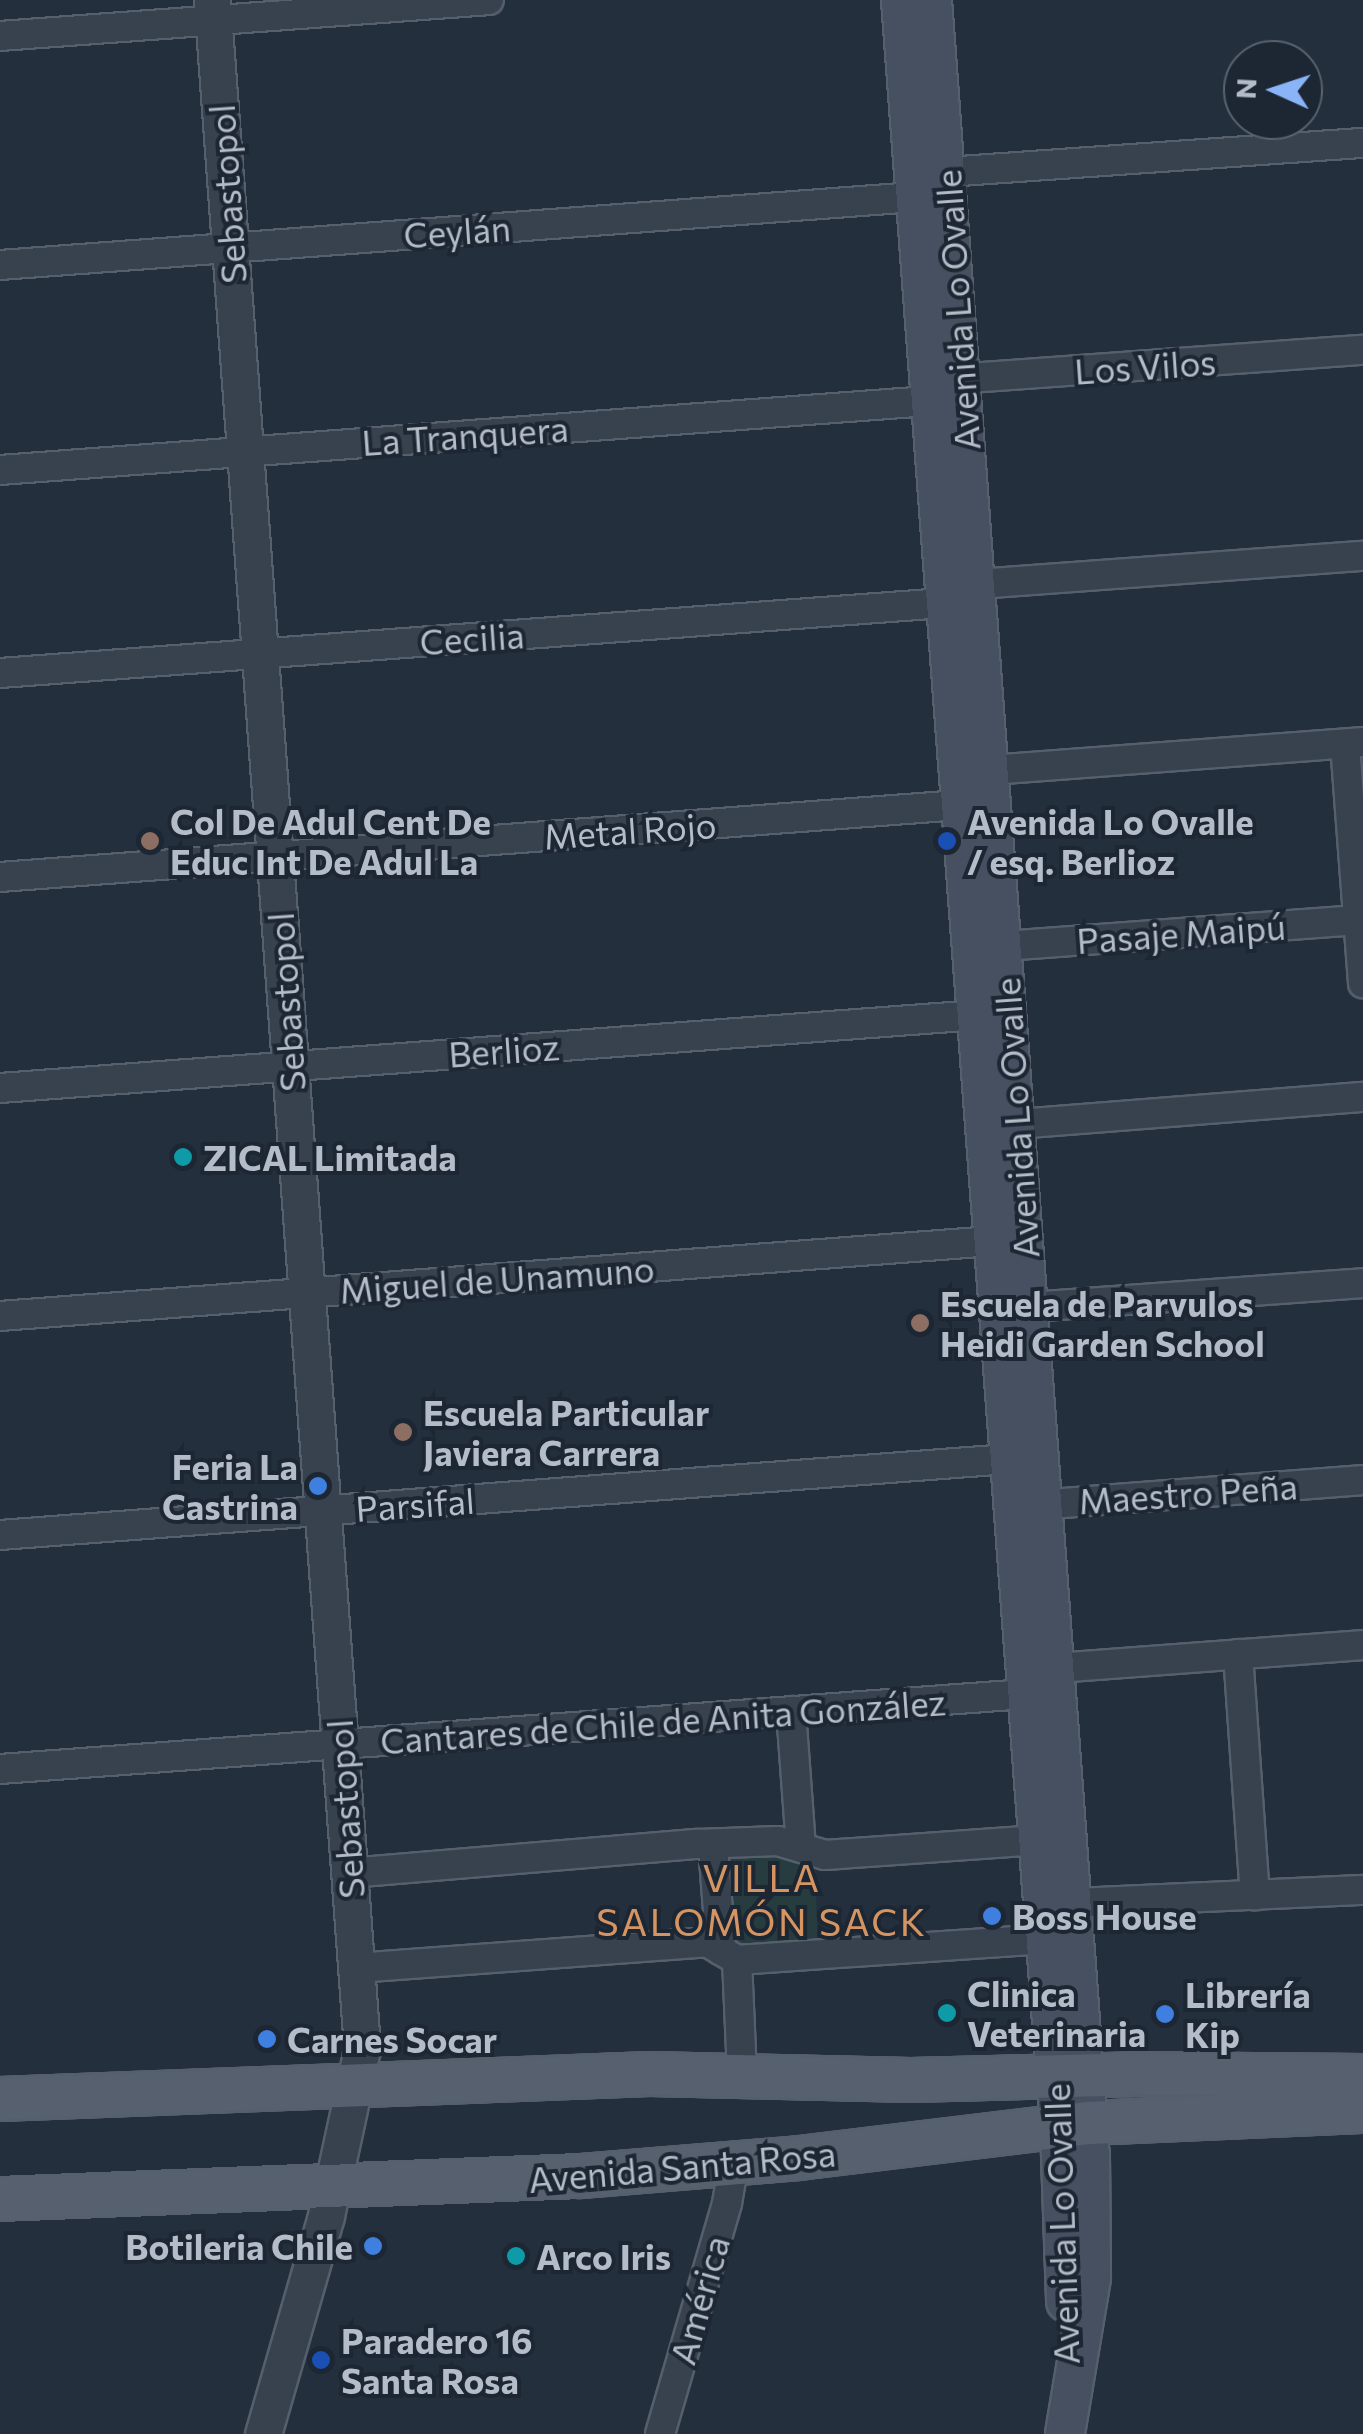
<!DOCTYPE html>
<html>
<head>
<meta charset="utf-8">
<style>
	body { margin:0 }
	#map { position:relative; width:1363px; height:2434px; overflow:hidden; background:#242f3e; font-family:Commissioner,sans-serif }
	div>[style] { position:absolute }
	.green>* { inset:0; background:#263c3f }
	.roads { filter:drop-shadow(2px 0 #565f6c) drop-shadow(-2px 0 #565f6c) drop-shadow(0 2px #565f6c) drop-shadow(0 -2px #565f6c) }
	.minor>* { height:28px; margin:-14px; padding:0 14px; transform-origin:14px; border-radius:14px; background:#38414e }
	.tertiary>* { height:35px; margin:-17.5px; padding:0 17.5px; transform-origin:17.5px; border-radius:17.5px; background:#38414e }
	.secondary>* { height:38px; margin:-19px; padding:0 19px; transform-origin:19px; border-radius:19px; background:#465061 }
	.primary>* { height:42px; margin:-21px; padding:0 21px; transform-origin:21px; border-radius:21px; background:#56606e }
	.dots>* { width:28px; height:28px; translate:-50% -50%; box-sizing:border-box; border:5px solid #1d2633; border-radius:50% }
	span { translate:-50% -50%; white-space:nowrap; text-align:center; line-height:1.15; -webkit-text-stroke:8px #1d2633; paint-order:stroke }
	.street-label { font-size:35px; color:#b4bcc9 }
	.poi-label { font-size:35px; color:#b4bcc9; font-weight:700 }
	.left { translate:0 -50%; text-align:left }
	.right { translate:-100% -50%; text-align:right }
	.neighbourhood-label { font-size:38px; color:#d59563; letter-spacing:2.5px }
	.north { position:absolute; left:1223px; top:40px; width:100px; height:100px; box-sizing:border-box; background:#1d2633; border:2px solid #59626f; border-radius:50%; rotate:273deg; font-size:28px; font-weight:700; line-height:40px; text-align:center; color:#b4bcc9 }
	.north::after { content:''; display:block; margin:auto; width:35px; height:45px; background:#8ab4f8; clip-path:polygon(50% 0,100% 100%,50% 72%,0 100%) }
</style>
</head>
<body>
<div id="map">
	<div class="green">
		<div style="clip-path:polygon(783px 1853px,815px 1867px,818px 1947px,752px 1950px,736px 1946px,721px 1930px,720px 1854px)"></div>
	</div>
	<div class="roads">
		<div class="minor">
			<div style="left:0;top:36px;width:490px;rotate:-4.2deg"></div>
			<div style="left:946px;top:172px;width:418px;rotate:-4deg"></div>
			<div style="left:0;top:265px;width:918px;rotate:-4.25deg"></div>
			<div style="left:941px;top:380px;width:423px;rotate:-4.1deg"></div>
			<div style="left:0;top:470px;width:932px;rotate:-4.25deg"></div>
			<div style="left:978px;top:584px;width:386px;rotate:-4.2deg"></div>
			<div style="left:0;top:673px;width:948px;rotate:-4.24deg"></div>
			<div style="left:1345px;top:744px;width:240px;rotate:85.7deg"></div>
			<div style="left:991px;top:770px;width:373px;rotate:-4.3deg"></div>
			<div style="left:0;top:877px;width:963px;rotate:-4.29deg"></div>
			<div style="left:1004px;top:946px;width:355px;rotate:-4.2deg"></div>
			<div style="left:0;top:1088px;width:995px;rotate:-4.27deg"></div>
			<div style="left:1017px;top:1124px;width:347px;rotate:-4.5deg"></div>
			<div style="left:1030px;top:1307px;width:334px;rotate:-4.1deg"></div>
			<div style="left:0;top:1316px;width:996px;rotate:-4.32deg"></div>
			<div style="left:1025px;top:1506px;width:339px;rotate:-4.4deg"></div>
			<div style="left:0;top:1535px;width:1012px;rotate:-4.31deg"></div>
			<div style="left:1238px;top:1654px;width:242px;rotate:86deg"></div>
			<div style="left:1057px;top:1668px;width:307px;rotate:-4.3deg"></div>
			<div style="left:791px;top:1711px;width:137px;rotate:85.8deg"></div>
			<div style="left:0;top:1769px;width:1030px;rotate:-4.18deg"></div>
			<div style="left:713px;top:1846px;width:105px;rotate:85.6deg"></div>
			<div style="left:349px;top:1873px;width:350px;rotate:-4.8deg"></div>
			<div style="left:698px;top:1844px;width:80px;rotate:-2.1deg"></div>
			<div style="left:778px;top:1841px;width:49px;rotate:16.6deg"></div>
			<div style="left:825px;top:1855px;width:214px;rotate:-4deg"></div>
			<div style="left:1073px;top:1903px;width:290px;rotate:-2.6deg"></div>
			<div style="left:737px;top:1960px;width:114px;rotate:87.5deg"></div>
			<div style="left:356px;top:1968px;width:352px;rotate:-4.2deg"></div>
			<div style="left:707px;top:1942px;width:35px;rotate:31deg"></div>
			<div style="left:737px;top:1960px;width:309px;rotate:-3.9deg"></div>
			<div style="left:660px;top:2434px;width:241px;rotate:-73.8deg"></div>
			<div style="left:727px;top:2203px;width:40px;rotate:-80deg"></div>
		</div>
		<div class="tertiary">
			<div style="left:212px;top:0;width:2054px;rotate:85.81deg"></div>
			<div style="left:362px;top:2049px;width:171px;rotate:102.2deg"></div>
			<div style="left:326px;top:2216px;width:227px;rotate:106.1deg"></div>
		</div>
		<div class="secondary">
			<div style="left:901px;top:0;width:2134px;rotate:85.73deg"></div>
			<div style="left:1060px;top:2128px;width:174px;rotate:88deg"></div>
			<div style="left:932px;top:0;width:2161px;rotate:85.81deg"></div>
			<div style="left:1090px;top:2155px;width:123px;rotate:89.5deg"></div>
			<div style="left:1091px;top:2278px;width:158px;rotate:99.5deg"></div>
		</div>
		<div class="primary">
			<div style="left:0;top:2099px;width:650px;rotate:-2.2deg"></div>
			<div style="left:650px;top:2074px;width:261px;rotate:1.3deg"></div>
			<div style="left:911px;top:2080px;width:233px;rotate:-1.5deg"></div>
			<div style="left:1144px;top:2074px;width:219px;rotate:0.5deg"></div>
			<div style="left:0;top:2199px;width:581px;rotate:-2.27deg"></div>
			<div style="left:581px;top:2176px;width:219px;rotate:-4.7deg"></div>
			<div style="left:799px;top:2158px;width:291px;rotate:-6.9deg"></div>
			<div style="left:1088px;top:2123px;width:275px;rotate:-2.5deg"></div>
		</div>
	</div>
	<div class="dots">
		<div style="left:150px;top:841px;background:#8d6e63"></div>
		<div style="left:947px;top:841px;background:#1a4fb4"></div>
		<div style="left:183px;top:1157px;background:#0f9aa8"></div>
		<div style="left:920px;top:1323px;background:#8d6e63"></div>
		<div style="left:403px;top:1432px;background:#8d6e63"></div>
		<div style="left:318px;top:1486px;background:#3f7fe0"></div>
		<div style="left:992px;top:1916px;background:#3f7fe0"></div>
		<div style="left:947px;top:2013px;background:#0f9aa8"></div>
		<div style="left:1165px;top:2014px;background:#3f7fe0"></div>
		<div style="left:267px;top:2039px;background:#3f7fe0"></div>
		<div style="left:373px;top:2246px;background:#3f7fe0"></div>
		<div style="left:516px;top:2256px;background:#0f9aa8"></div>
		<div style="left:321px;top:2360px;background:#1a4fb4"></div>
	</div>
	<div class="street-label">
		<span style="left:227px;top:194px;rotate:-94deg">Sebastopol</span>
		<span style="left:457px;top:231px;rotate:-4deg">Ceylán</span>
		<span style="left:957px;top:310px;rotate:-94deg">Avenida Lo Ovalle</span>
		<span style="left:1145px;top:366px;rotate:-4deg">Los Vilos</span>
		<span style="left:465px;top:435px;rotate:-4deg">La Tranquera</span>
		<span style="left:472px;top:638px;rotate:-4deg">Cecilia</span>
		<span style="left:630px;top:830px;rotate:-4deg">Metal Rojo</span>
		<span style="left:1181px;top:933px;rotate:-4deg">Pasaje Maipú</span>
		<span style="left:286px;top:1002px;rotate:-94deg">Sebastopol</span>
		<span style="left:504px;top:1050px;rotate:-4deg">Berlioz</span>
		<span style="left:1016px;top:1118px;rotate:-94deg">Avenida Lo Ovalle</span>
		<span style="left:497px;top:1279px;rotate:-4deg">Miguel de Unamuno</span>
		<span style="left:1188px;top:1493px;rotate:-4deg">Maestro Peña</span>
		<span style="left:415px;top:1504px;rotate:-4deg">Parsifal</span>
		<span style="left:663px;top:1721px;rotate:-4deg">Cantares de Chile de Anita González</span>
		<span style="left:345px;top:1809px;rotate:-94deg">Sebastopol</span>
		<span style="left:682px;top:2166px;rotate:-5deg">Avenida Santa Rosa</span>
		<span style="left:1061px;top:2224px;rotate:-92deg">Avenida Lo Ovalle</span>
		<span style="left:699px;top:2300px;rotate:-74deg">América</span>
	</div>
	<div class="poi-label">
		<span class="left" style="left:170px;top:841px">Col De Adul Cent De<br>Educ Int De Adul La</span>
		<span class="left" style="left:967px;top:841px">Avenida Lo Ovalle<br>/ esq. Berlioz</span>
		<span class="left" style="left:203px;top:1157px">ZICAL Limitada</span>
		<span class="left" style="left:940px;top:1323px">Escuela de Parvulos<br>Heidi Garden School</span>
		<span class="left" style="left:423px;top:1432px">Escuela Particular<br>Javiera Carrera</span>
		<span class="right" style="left:298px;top:1486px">Feria La<br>Castrina</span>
		<span class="left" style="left:1012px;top:1916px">Boss House</span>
		<span class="left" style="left:967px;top:2013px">Clinica<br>Veterinaria</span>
		<span class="left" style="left:1185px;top:2014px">Librería<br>Kip</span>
		<span class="left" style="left:287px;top:2039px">Carnes Socar</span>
		<span class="right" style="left:353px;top:2246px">Botileria Chile</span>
		<span class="left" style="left:536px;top:2256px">Arco Iris</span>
		<span class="left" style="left:341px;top:2360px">Paradero 16<br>Santa Rosa</span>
	</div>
	<div class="neighbourhood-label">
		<span style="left:762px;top:1899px">VILLA<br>SALOMÓN SACK</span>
	</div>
	<div class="north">N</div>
</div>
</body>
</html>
